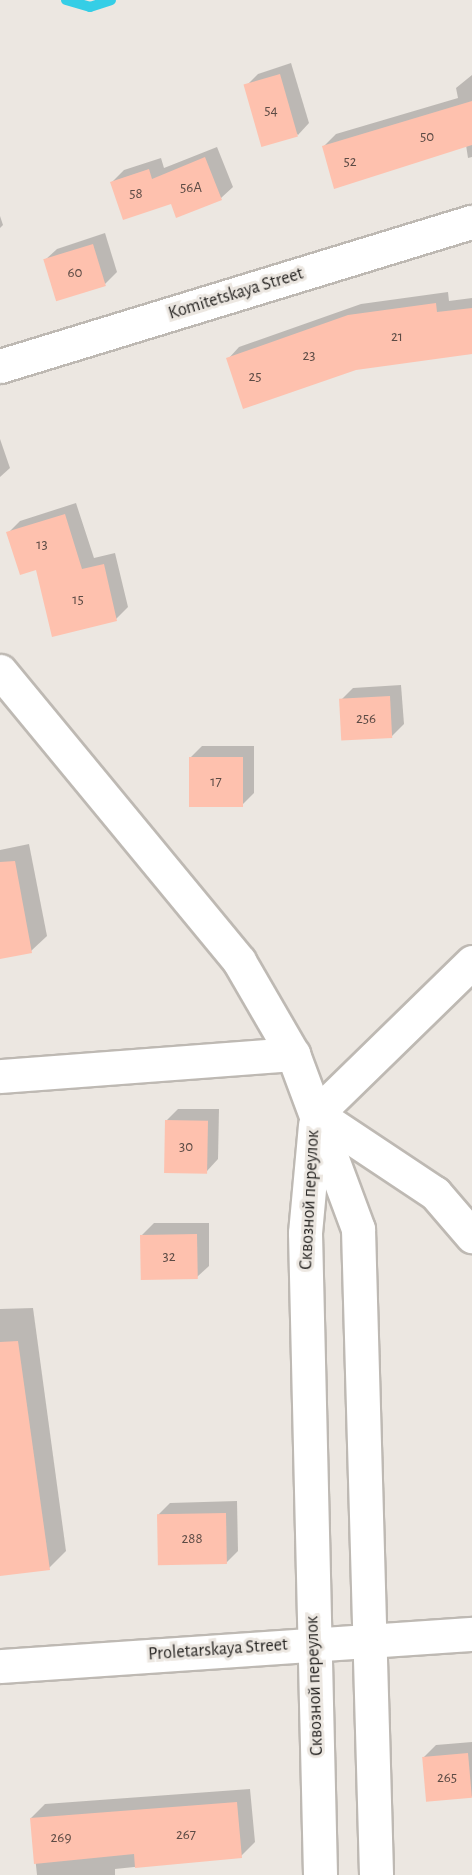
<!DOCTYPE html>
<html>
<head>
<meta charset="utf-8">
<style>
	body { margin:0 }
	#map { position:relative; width:472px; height:1875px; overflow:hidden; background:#ece7e1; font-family:"Alegreya Sans",sans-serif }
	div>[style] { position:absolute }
	.shadow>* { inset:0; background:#0003 }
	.stream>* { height:10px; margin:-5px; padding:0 5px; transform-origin:5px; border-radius:5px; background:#35cee6 }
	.building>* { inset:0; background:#fec1ae; transform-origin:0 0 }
	.roads { filter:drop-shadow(2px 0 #beb9b3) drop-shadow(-2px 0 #beb9b3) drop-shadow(0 2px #beb9b3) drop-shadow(0 -2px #beb9b3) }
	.street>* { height:33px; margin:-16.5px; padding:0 16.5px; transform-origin:16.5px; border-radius:16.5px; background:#fff }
	.secondary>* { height:33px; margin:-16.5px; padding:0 16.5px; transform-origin:16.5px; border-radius:16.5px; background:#fff }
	span { translate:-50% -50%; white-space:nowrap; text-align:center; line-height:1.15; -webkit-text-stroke:6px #ece7e1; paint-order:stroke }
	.number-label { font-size:15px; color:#5c4b45 }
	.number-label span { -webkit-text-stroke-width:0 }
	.street-label { font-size:18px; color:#262422 }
</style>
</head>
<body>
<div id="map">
	<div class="shadow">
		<div style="clip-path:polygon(291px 63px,309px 123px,298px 135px,246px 86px,258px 74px)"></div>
		<div style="clip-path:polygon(472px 75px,472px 157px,468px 158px,466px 145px,324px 146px,336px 134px,458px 98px,456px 88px)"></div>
		<div style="clip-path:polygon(217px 147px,233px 187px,221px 198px,172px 202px,112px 182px,124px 170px,161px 158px,164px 168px)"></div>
		<div style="clip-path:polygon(0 216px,3px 225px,0 228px)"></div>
		<div style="clip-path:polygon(105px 233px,117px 272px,105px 284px,45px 260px,57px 249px)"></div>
		<div style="clip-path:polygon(448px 292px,449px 301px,472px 298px,472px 354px,228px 359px,239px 347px,361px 304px)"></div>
		<div style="clip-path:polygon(0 439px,10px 468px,0 477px)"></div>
		<div style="clip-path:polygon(76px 503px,94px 558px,115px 553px,128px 607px,116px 619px,37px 568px,8px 533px,20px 521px)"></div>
		<div style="clip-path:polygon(401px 685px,404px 724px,392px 736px,341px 700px,353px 688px)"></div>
		<div style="clip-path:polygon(202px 746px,254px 746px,254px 793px,242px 805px,190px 758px)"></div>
		<div style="clip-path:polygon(29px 844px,47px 936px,31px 951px,0 958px,0 850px)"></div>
		<div style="clip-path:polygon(178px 1109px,219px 1109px,218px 1159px,207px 1171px,166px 1121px)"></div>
		<div style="clip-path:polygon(154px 1223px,209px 1223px,209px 1266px,197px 1277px,142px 1235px)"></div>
		<div style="clip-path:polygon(33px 1308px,66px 1551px,49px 1568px,0 1575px,0 1309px)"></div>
		<div style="clip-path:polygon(237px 1501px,238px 1551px,226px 1563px,158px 1515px,170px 1503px)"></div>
		<div style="clip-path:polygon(472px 1742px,472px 1796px,471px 1797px,424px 1757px,436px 1745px)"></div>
		<div style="clip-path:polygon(250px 1789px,255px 1842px,241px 1856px,115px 1869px,115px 1875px,37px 1875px,31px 1818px,45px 1804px)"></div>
	</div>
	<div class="stream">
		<div style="left:66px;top:0;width:25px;rotate:16deg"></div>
		<div style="left:90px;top:7px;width:22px;rotate:-18deg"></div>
	</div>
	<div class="building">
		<div style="left:280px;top:74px;width:65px;height:38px;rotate:74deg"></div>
		<div style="clip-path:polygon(472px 101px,472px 145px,334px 189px,322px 146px)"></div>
		<div style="clip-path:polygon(205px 157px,222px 200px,176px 218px,171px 204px,123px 220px,110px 182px,149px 169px,152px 179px)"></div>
		<div style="left:93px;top:244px;width:44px;height:52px;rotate:73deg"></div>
		<div style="clip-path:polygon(436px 303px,437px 312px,472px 308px,472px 354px,356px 370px,243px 409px,226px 358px,348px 315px)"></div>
		<div style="clip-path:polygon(65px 514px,82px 569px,104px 564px,117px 621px,52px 637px,36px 570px,20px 575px,6px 532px)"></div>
		<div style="left:390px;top:696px;width:42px;height:51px;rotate:87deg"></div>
		<div style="left:189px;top:757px;width:54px;height:50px"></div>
		<div style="clip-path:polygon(15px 861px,32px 953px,0 959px,0 862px)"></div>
		<div style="left:165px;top:1120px;width:43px;height:53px;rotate:1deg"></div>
		<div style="left:197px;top:1234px;width:45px;height:57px;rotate:89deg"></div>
		<div style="clip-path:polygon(18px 1341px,50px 1570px,0 1576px,0 1342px)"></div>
		<div style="left:226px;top:1513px;width:51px;height:69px;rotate:89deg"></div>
		<div style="left:468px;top:1753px;width:45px;height:46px;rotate:85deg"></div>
		<div style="clip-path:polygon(237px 1802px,242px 1858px,135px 1868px,134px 1854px,34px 1864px,30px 1818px)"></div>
	</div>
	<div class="roads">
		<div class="street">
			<div style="left:0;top:366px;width:493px;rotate:-17deg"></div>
			<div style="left:472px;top:962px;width:218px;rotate:135.7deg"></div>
			<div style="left:316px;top:1114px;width:143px;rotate:33.6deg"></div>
			<div style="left:435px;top:1193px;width:57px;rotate:49.3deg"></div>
			<div style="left:0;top:1076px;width:294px;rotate:-4.3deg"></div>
			<div style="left:0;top:1666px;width:473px;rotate:-3.9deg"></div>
		</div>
		<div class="secondary">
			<div style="left:0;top:671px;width:376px;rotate:50.5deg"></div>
			<div style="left:239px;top:961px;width:108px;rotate:59.9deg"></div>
			<div style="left:293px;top:1054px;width:187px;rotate:69.6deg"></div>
			<div style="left:358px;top:1229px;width:646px;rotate:88.4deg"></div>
			<div style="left:315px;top:1125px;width:108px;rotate:95.3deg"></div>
			<div style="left:305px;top:1233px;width:642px;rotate:88.66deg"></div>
		</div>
	</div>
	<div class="number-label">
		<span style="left:271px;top:111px">54</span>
		<span style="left:427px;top:137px">50</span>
		<span style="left:350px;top:162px">52</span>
		<span style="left:191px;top:188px">56А</span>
		<span style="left:136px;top:194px">58</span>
		<span style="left:75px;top:273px">60</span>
		<span style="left:397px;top:337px">21</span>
		<span style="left:309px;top:356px">23</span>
		<span style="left:255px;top:377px">25</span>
		<span style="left:42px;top:545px">13</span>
		<span style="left:78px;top:600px">15</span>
		<span style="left:366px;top:719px">256</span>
		<span style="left:216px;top:782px">17</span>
		<span style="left:186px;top:1147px">30</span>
		<span style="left:169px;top:1257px">32</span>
		<span style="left:192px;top:1539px">288</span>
		<span style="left:447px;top:1778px">265</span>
		<span style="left:186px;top:1835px">267</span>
		<span style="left:61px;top:1838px">269</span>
	</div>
	<div class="street-label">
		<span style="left:236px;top:294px;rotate:-17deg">Komitetskaya Street</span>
		<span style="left:310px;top:1200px;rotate:-87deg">Сквозной переулок</span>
		<span style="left:218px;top:1650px;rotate:-4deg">Proletarskaya Street</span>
		<span style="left:315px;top:1686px;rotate:-92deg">Сквозной переулок</span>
	</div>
</div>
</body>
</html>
